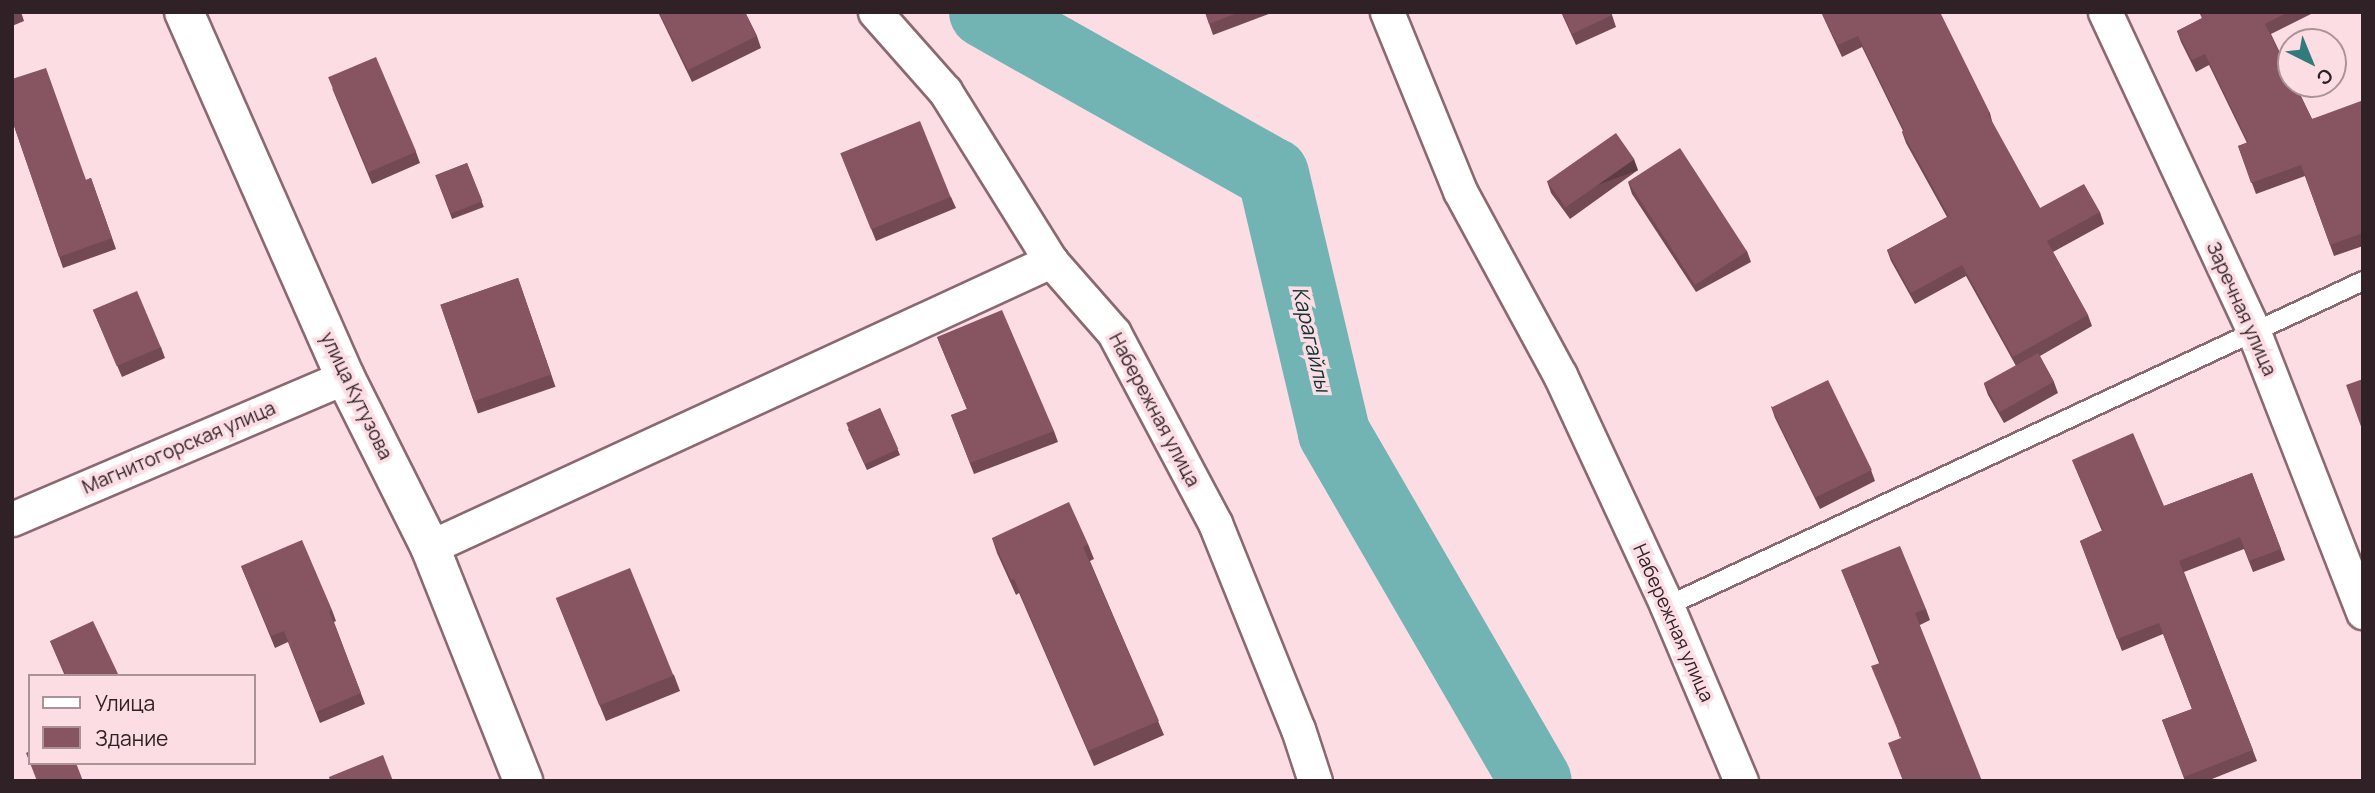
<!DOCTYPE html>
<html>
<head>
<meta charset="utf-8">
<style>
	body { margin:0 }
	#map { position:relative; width:2375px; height:793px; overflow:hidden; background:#fcdde4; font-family:Manrope,sans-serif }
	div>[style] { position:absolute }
	.river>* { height:72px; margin:-36px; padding:0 36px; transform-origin:36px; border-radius:36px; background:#72b3b4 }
	.roads { filter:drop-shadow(2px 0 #8a6971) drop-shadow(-2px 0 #8a6971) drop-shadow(0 2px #8a6971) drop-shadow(0 -2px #8a6971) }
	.service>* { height:18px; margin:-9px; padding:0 9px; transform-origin:9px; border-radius:9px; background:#fff }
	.minor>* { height:33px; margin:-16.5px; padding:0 16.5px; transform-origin:16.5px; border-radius:16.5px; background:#fff }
	.secondary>* { height:38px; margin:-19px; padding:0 19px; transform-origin:19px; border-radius:19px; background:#fff }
	.wall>* { inset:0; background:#734953; transform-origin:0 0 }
	.shaded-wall>* { inset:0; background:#5e3c44; transform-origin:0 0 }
	.building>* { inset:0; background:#865561; transform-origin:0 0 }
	span { translate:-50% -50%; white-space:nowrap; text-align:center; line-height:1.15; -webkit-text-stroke:7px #fcdde4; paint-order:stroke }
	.street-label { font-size:19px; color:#2f2125 }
	.water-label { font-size:21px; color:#103233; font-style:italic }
	.frame { position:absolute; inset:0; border:14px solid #2f2125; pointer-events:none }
	.legend { position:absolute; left:28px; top:674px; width:228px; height:91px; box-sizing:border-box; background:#fcdde4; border:2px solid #aa9298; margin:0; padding:9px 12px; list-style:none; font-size:21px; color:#2f2125 }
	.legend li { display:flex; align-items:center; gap:14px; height:35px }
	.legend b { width:35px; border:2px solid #aa9298 }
	.north { position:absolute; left:2277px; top:28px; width:70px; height:70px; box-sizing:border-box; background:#fcdde4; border:2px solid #aa9298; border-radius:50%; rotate:137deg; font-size:19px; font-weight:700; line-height:28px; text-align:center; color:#2f2125 }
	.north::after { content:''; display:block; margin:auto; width:24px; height:32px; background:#327b7c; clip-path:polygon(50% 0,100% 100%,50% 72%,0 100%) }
</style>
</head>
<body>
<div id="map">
	<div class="river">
		<div style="left:985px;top:12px;width:330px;rotate:29.4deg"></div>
		<div style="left:1273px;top:174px;width:266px;rotate:76.7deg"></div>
		<div style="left:1334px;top:433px;width:402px;rotate:59.9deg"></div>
	</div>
	<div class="roads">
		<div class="service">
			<div style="left:1667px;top:606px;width:768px;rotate:-25.03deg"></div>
		</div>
		<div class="minor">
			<div style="left:875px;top:12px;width:106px;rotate:48.5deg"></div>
			<div style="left:945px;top:91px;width:200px;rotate:58.1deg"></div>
			<div style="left:1051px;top:261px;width:96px;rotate:48.8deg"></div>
			<div style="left:1114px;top:333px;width:215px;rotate:62deg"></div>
			<div style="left:1215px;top:523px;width:222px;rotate:68.1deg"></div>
			<div style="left:1298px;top:729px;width:55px;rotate:71.9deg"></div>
			<div style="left:1387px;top:12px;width:193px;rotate:67.8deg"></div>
			<div style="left:1460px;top:191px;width:209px;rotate:61.5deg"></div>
			<div style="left:1560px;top:375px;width:255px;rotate:65.1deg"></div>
			<div style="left:1667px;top:606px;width:190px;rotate:67.1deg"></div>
			<div style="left:2105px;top:12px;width:351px;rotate:65deg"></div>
			<div style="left:2253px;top:330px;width:303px;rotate:68.7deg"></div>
			<div style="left:12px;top:519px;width:362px;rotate:-23.1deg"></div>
			<div style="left:430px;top:547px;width:684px;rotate:-24.73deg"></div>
		</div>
		<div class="secondary">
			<div style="left:184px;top:12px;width:399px;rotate:66.2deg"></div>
			<div style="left:345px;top:377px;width:190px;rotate:63.4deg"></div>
			<div style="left:430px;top:547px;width:252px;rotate:68.3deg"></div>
		</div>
	</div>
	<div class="wall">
		<div style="clip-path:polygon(12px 12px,21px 12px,24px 21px,12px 26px)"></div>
		<div style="clip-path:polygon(658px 12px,745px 12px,757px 36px,761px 48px,692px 82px)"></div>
		<div style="clip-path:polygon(1205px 12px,1274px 12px,1213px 35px)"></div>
		<div style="clip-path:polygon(1561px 12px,1611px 12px,1616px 27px,1576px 45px)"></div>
		<div style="clip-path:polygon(2199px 12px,2315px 12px,2271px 34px,2312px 119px,2363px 105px,2363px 246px,2334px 256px,2305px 176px,2256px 194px,2238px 146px,2247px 143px,2209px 65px,2196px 72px,2181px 42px,2177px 31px,2202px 18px)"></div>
		<div style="clip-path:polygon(1822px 14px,1990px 113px,1993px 125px,2040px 208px,2100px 212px,2104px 224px,2053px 252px,2088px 315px,2092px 326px,2040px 356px,2054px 382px,2058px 393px,2004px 423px,1988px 395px,1984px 384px,2016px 366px,1966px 276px,1915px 304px,1891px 261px,1887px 250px,1947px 217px,1906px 143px,1902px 132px,1903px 131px,1862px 47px,1842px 57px,1827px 25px)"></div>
		<div style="clip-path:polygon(332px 88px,416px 152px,420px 163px,372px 184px)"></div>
		<div style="clip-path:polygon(12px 120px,86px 180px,91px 178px,116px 249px,63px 268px)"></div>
		<div style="clip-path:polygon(841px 154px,951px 197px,956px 208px,876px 241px)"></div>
		<div style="left:467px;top:163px;width:47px;height:34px;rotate:69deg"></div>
		<div style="clip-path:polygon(1638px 170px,1570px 219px,1551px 193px,1547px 181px)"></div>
		<div style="clip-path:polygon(1628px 182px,1747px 251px,1751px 262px,1696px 292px,1632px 194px)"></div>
		<div style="left:518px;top:278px;width:115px;height:82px;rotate:71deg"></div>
		<div style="clip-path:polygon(93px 310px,161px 347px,165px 358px,122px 377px)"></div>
		<div style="clip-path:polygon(937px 337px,1054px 431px,1058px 442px,974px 474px,951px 415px,967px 409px)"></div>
		<div style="clip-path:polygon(1771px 406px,1871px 470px,1875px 481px,1820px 509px,1775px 418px)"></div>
		<div style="clip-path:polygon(880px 408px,900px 455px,867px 470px,848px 429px)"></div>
		<div style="clip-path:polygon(2072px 460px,2164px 506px,2252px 473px,2285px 560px,2253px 572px,2244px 549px,2184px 572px,2257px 761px,2207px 781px,2185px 781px,2162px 720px,2192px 709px,2163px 634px,2122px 651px,2080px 541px,2102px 531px)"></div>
		<div style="clip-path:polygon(992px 538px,1088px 544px,1094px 559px,1090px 561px,1164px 735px,1094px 766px,1019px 593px,1016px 595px,997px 553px)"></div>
		<div style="clip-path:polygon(241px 566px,332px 610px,336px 621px,334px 622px,365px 704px,320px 723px,288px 642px,275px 648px)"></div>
		<div style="clip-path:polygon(1846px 581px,1926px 609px,1930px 620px,1920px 625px,1900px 738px,1879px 663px)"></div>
		<div style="clip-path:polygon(556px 598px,674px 675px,680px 691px,606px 721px)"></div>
		<div style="clip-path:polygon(50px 641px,119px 676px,65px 676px)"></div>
	</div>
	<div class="shaded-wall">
		<div style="left:1634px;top:159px;width:12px;height:84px;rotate:70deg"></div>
	</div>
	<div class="building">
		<div style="clip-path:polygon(659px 12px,745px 12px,757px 36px,688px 70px)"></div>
		<div style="clip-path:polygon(1205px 12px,1240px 12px,1209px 24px)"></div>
		<div style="clip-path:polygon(1562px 12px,1611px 12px,1612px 15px,1572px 34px)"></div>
		<div style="clip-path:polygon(1826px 12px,1940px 12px,1990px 113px,1988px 114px,2040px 208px,2084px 184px,2100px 212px,2047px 241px,2088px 315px,2013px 357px,1962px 265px,1911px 293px,1887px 250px,1949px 216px,1902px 132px,1904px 130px,1858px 36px,1838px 45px,1822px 14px)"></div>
		<div style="clip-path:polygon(2200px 12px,2288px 12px,2265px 24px,2291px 76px,2291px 84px,2295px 84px,2312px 119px,2361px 101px,2363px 105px,2363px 233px,2330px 245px,2301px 165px,2251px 183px,2238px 146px,2248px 142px,2205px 54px,2192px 60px,2177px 31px,2203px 18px)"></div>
		<div style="left:376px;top:57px;width:103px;height:52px;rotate:67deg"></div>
		<div style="clip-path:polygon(46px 68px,86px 180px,91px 178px,112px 238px,59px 257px,12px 120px,12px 79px)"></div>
		<div style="left:920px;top:121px;width:82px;height:86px;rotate:68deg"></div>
		<div style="left:1616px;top:133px;width:32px;height:84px;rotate:55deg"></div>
		<div style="left:1680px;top:148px;width:123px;height:62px;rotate:57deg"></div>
		<div style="left:467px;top:163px;width:41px;height:34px;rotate:68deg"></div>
		<div style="left:518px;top:278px;width:102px;height:82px;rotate:71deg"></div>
		<div style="left:137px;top:291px;width:61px;height:48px;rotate:67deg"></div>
		<div style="clip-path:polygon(1002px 310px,1054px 431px,970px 463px,951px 415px,967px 409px,937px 337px)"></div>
		<div style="left:2038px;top:353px;width:33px;height:62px;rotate:61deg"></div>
		<div style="clip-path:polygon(2363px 379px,2363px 432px,2346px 385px)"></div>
		<div style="left:1828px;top:380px;width:100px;height:63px;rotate:64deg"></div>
		<div style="left:880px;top:408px;width:45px;height:37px;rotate:66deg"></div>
		<div style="clip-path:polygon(2133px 433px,2164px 506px,2252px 473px,2281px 549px,2249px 561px,2240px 537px,2179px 561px,2253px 750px,2184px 777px,2162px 720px,2192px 709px,2159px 623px,2117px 639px,2080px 541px,2103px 530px,2072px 460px)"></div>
		<div style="clip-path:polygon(1069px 502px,1088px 544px,1083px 547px,1159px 721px,1088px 751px,1014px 579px,1011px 580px,992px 538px)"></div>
		<div style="clip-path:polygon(302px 540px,332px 610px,329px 611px,361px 693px,316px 712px,284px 631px,271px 636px,241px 566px)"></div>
		<div style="clip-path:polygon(1900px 546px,1926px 609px,1915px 613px,1982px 781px,1903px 781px,1888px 743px,1901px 738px,1871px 666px,1880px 663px,1841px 570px)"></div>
		<div style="left:630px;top:568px;width:116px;height:80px;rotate:68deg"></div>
		<div style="clip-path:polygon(93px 621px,119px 676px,66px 676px,50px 641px)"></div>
		<div style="clip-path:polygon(30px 751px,30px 763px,26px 753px)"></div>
		<div style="clip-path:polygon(383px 755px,393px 781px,330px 781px,329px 777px)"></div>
		<div style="clip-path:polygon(30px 763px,76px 763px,83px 781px,37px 781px)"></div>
	</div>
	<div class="street-label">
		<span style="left:2241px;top:309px;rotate:66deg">Заречная улица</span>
		<span style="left:356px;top:396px;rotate:64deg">улица Кутузова</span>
		<span style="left:1154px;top:410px;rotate:62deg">Набережная улица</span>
		<span style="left:179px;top:448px;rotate:-23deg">Магнитогорская улица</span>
		<span style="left:1673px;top:623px;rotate:66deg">Набережная улица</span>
	</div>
	<div class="water-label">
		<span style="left:1312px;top:339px;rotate:77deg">Карагайлы</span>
	</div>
	<div class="frame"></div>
	<ul class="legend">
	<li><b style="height:9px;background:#fff"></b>Улица</li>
	<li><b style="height:19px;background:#865561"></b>Здание</li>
	</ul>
	<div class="north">С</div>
</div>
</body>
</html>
